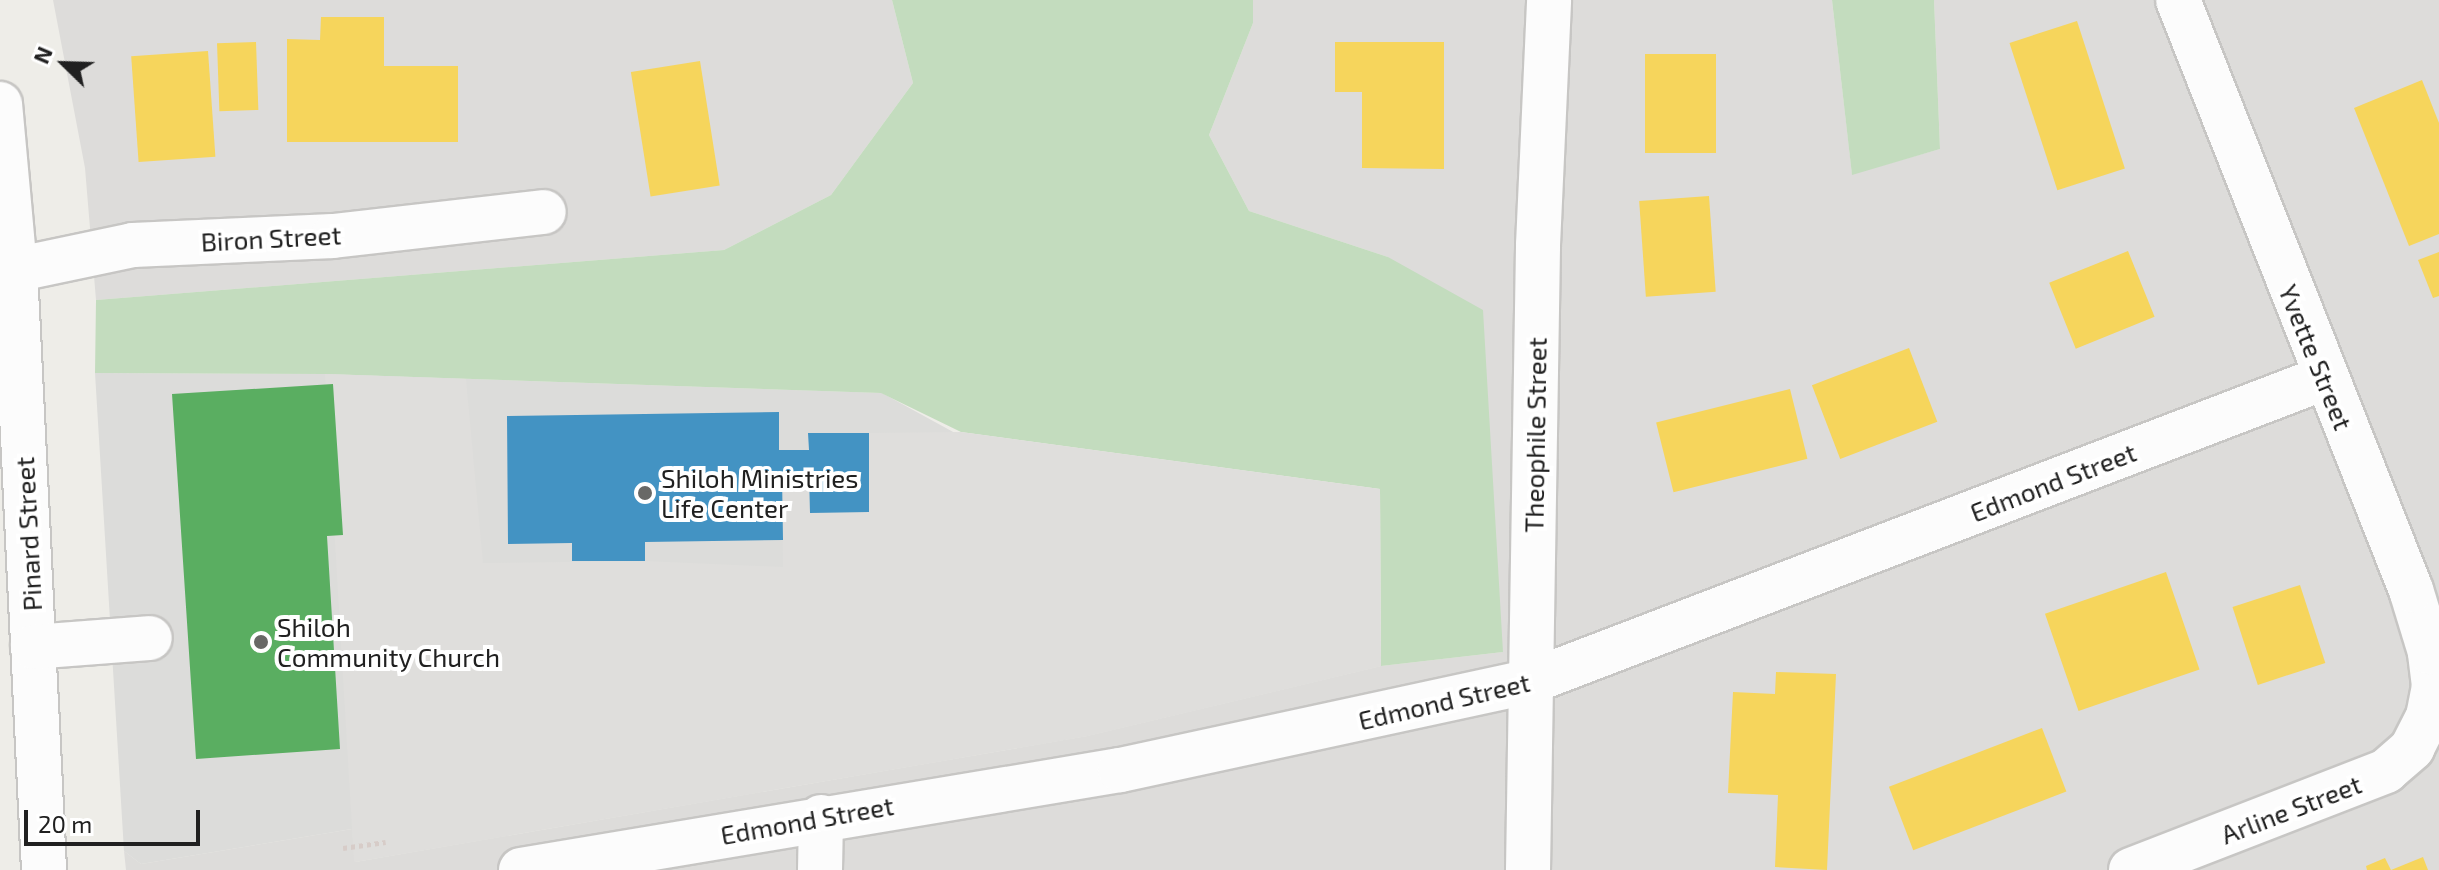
<!DOCTYPE html>
<html>
<head>
<meta charset="utf-8">
<style>
	body { margin:0 }
	#map { position:relative; width:2439px; height:870px; overflow:hidden; background:#eeede8; font-family:"Exo 2",sans-serif }
	div>[style] { position:absolute }
	.residential>* { inset:0; background:#dddcda }
	.religious>* { inset:0; background:#dcdcda }
	.forest>* { inset:0; background:#c3dcbe }
	.parking>* { inset:0; background:#dfdedc }
	.homes>* { inset:0; background:#f6d55c; transform-origin:0 0 }
	.schools>* { inset:0; background:#4393c3 }
	.public>* { inset:0; background:#5aae61 }
	.path>* { height:5px; margin-top:-2.5px; transform-origin:0; background:repeating-linear-gradient(90deg,#d7ccc8 0 4px,transparent 0 8px) }
	.roads { filter:drop-shadow(2px 0 #c7c6c4) drop-shadow(-2px 0 #c7c6c4) drop-shadow(0 2px #c7c6c4) drop-shadow(0 -2px #c7c6c4) }
	.minor>* { height:44px; margin:-22px; padding:0 22px; transform-origin:22px; border-radius:22px; background:#fcfcfc }
	.dots>* { width:22px; height:22px; translate:-50% -50%; box-sizing:border-box; border:4px solid #fff; border-radius:50% }
	span { translate:-50% -50%; white-space:nowrap; text-align:center; line-height:1.15; -webkit-text-stroke:8px #fff; paint-order:stroke }
	.street-label { font-size:26px; color:#202020 }
	.poi-label { font-size:26px; color:#202020 }
	.left { translate:0 -50%; text-align:left }
	.north { position:absolute; left:24px; top:24px; width:80px; height:80px; -webkit-text-stroke:6px #fff; paint-order:stroke; rotate:293deg; font-size:22px; font-weight:700; line-height:32px; text-align:center; color:#202020 }
	.north::after { content:''; display:block; margin:auto; width:28px; height:36px; background:#202020; clip-path:polygon(50% 0,100% 100%,50% 72%,0 100%) }
	.scale { position:absolute; left:24px; top:810px; width:176px; height:36px; box-sizing:border-box; border:4px solid #202020; border-top:0; padding-left:10px; font-size:24px; line-height:28px; white-space:nowrap; color:#202020; -webkit-text-stroke:6px #fff; paint-order:stroke }
</style>
</head>
<body>
<div id="map">
	<div class="residential">
		<div style="clip-path:polygon(53px 0,892px 0,913px 83px,831px 195px,724px 250px,96px 300px,85px 168px)"></div>
		<div style="clip-path:polygon(1253px 0,1832px 0,1852px 174px,1940px 149px,1934px 0,2439px 0,2439px 870px,126px 870px,124px 851px,141px 864px,352px 829px,355px 862px,1087px 736px,1381px 666px,1503px 652px,1388px 257px,1249px 211px,1209px 135px,1253px 23px)"></div>
	</div>
	<div class="religious">
		<div style="clip-path:polygon(95px 373px,325px 374px,882px 393px,1381px 666px,1087px 736px,354px 862px,352px 829px,141px 864px,124px 851px)"></div>
	</div>
	<div class="forest">
		<div style="clip-path:polygon(892px 0,1253px 0,1253px 23px,1209px 135px,1249px 211px,1388px 257px,1483px 310px,1503px 652px,1381px 666px,1380px 489px,961px 432px,881px 393px,326px 374px,95px 373px,96px 300px,724px 250px,831px 195px,913px 83px)"></div>
		<div style="clip-path:polygon(1832px 0,1934px 0,1940px 149px,1852px 175px)"></div>
	</div>
	<div class="parking">
		<div style="clip-path:polygon(325px 374px,466px 379px,483px 563px,645px 561px,783px 567px,782px 474px,809px 474px,810px 513px,869px 512px,869px 433px,961px 432px,1380px 489px,1381px 666px,1087px 736px,354px 862px)"></div>
	</div>
	<div class="homes">
		<div style="clip-path:polygon(321px 17px,384px 17px,384px 66px,458px 66px,458px 142px,287px 142px,287px 39px,320px 40px)"></div>
		<div style="left:2077px;top:21px;width:155px;height:71px;rotate:72deg"></div>
		<div style="left:256px;top:42px;width:68px;height:39px;rotate:88deg"></div>
		<div style="clip-path:polygon(1335px 42px,1444px 42px,1444px 169px,1362px 168px,1362px 92px,1335px 92px)"></div>
		<div style="left:208px;top:51px;width:106px;height:77px;rotate:86deg"></div>
		<div style="left:1645px;top:54px;width:71px;height:99px"></div>
		<div style="left:700px;top:61px;width:126px;height:70px;rotate:81deg"></div>
		<div style="clip-path:polygon(2422px 80px,2439px 123px,2439px 234px,2409px 246px,2354px 108px)"></div>
		<div style="left:1709px;top:196px;width:96px;height:70px;rotate:86deg"></div>
		<div style="left:2128px;top:251px;width:71px;height:85px;rotate:68deg"></div>
		<div style="clip-path:polygon(2439px 252px,2439px 296px,2433px 298px,2418px 260px)"></div>
		<div style="left:1909px;top:348px;width:79px;height:104px;rotate:69deg"></div>
		<div style="left:1790px;top:389px;width:72px;height:138px;rotate:76deg"></div>
		<div style="left:2166px;top:572px;width:103px;height:128px;rotate:71deg"></div>
		<div style="left:2300px;top:585px;width:82px;height:71px;rotate:72deg"></div>
		<div style="clip-path:polygon(1776px 672px,1836px 674px,1827px 870px,1775px 867px,1778px 795px,1728px 793px,1733px 692px,1775px 694px)"></div>
		<div style="left:2042px;top:728px;width:68px;height:164px;rotate:69deg"></div>
		<div style="clip-path:polygon(2423px 857px,2428px 870px,2391px 870px)"></div>
		<div style="clip-path:polygon(2385px 858px,2391px 870px,2367px 870px,2366px 866px)"></div>
	</div>
	<div class="schools">
		<div style="clip-path:polygon(779px 412px,779px 450px,809px 450px,808px 433px,869px 433px,869px 512px,810px 513px,809px 474px,782px 474px,783px 540px,645px 542px,645px 561px,572px 561px,572px 543px,508px 544px,507px 416px)"></div>
	</div>
	<div class="public">
		<div style="clip-path:polygon(333px 384px,343px 535px,327px 536px,340px 749px,196px 759px,172px 394px)"></div>
	</div>
	<div class="path">
		<div style="left:343px;top:848px;width:43px;rotate:-7.9deg"></div>
	</div>
	<div class="roads">
		<div class="minor">
			<div style="left:0;top:104px;width:167px;rotate:84.8deg"></div>
			<div style="left:15px;top:270px;width:601px;rotate:87.23deg"></div>
			<div style="left:0;top:273px;width:136px;rotate:-11.9deg"></div>
			<div style="left:133px;top:245px;width:200px;rotate:-2.6deg"></div>
			<div style="left:333px;top:236px;width:212px;rotate:-6.5deg"></div>
			<div style="left:33px;top:647px;width:117px;rotate:-4.4deg"></div>
			<div style="left:521px;top:870px;width:607px;rotate:-9.48deg"></div>
			<div style="left:1120px;top:770px;width:422px;rotate:-12.2deg"></div>
			<div style="left:1532px;top:681px;width:848px;rotate:-20.94deg"></div>
			<div style="left:820px;top:870px;width:53px;rotate:-88.9deg"></div>
			<div style="left:1528px;top:870px;width:625px;rotate:-89.08deg"></div>
			<div style="left:1538px;top:245px;width:245px;rotate:-87.4deg"></div>
			<div style="left:2131px;top:870px;width:274px;rotate:-21.2deg"></div>
			<div style="left:2386px;top:771px;width:35px;rotate:-41deg"></div>
			<div style="left:2412px;top:748px;width:35px;rotate:-63deg"></div>
			<div style="left:2428px;top:717px;width:32px;rotate:-79deg"></div>
			<div style="left:2434px;top:686px;width:34px;rotate:-97deg"></div>
			<div style="left:2430px;top:652px;width:65px;rotate:-107deg"></div>
			<div style="left:2411px;top:590px;width:634px;rotate:-111.55deg"></div>
		</div>
	</div>
	<div class="dots">
		<div style="left:645px;top:493px;background:#686866"></div>
		<div style="left:261px;top:642px;background:#686866"></div>
	</div>
	<div class="street-label">
		<span style="left:271px;top:238px;rotate:-3deg">Biron Street</span>
		<span style="left:2316px;top:357px;rotate:68deg">Yvette Street</span>
		<span style="left:1535px;top:435px;rotate:-89deg">Theophile Street</span>
		<span style="left:2053px;top:482px;rotate:-21deg">Edmond Street</span>
		<span style="left:28px;top:534px;rotate:-93deg">Pinard Street</span>
		<span style="left:1444px;top:701px;rotate:-13deg">Edmond Street</span>
		<span style="left:2291px;top:809px;rotate:-21deg">Arline Street</span>
		<span style="left:807px;top:820px;rotate:-10deg">Edmond Street</span>
	</div>
	<div class="poi-label">
		<span class="left" style="left:661px;top:493px">Shiloh Ministries<br>Life Center</span>
		<span class="left" style="left:277px;top:642px">Shiloh<br>Community Church</span>
	</div>
	<div class="north">N</div>
	<div class="scale">20 m</div>
</div>
</body>
</html>
